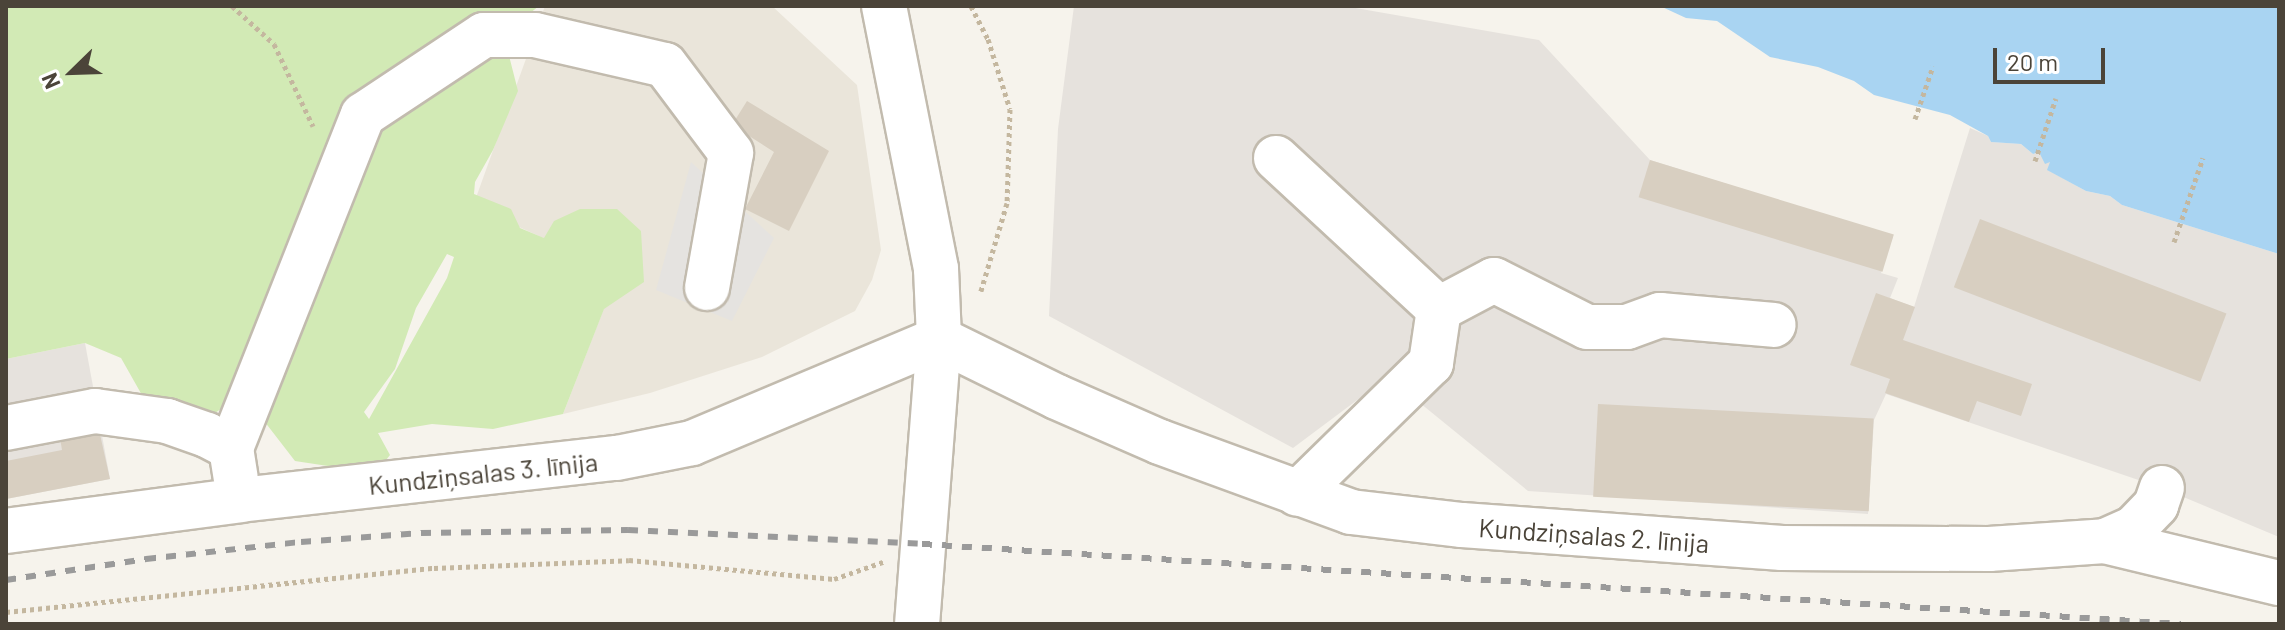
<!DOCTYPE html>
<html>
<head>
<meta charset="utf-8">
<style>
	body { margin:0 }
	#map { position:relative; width:2285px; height:630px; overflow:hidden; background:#f6f3ec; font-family:Barlow,sans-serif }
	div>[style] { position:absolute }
	.residential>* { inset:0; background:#eae5da }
	.industrial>* { inset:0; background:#e6e2dd }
	.green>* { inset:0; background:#d2eab5 }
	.parking>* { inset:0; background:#e5e3e0 }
	.water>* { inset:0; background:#a9d4f2 }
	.building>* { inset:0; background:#d8cfc1; transform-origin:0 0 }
	.path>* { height:5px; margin-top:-2.5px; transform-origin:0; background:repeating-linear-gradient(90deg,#c4b79f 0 4px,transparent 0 8px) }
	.roads { filter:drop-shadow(2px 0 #c2bbae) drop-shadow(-2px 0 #c2bbae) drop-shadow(0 2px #c2bbae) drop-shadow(0 -2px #c2bbae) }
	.minor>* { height:44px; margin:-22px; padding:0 22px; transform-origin:22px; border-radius:22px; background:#fff }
	.rail>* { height:6px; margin-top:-3px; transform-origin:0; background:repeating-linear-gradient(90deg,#9a9a9a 0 10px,transparent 0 20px) }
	span { translate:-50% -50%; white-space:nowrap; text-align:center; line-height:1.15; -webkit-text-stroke:6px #fff; paint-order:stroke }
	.street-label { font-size:26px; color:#4b4439 }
	.frame { position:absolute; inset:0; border:8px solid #4b4439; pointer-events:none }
	.north { position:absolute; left:32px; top:32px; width:80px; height:80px; -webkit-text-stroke:6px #fff; paint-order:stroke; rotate:247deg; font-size:22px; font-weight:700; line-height:32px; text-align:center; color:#4b4439 }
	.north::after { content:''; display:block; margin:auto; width:28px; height:36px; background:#4b4439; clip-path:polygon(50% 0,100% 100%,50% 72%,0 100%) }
	.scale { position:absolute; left:1993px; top:48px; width:112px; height:36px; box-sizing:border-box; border:4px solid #4b4439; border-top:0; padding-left:10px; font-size:24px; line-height:28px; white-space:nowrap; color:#4b4439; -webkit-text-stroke:6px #fff; paint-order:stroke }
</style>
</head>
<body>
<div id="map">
	<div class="residential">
		<div style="clip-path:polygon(545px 6px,772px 6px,857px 85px,881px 250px,872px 280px,855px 311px,762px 357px,650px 393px,563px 414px,618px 272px,473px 206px)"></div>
	</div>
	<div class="industrial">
		<div style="clip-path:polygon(1074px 6px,1344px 6px,1539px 40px,1650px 160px,1893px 236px,1881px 273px,1898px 278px,1890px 298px,1914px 307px,1970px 128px,1988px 136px,1991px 142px,2021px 144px,2033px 154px,2039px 151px,2051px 161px,2048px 170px,2086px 191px,2110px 196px,2122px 205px,2279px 254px,2279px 537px,2162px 488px,1886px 394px,1874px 420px,1868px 514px,1528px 491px,1388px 377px,1293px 448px,1049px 316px,1058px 129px)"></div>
		<div style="clip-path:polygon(85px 343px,110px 479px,6px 499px,6px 359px)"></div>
	</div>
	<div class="green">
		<div style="clip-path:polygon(evenodd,6px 6px,539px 6px,520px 21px,506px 44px,518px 91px,493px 150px,475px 182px,474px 194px,511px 209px,520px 228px,544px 238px,554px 221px,580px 209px,617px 209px,641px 231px,644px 282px,604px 309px,563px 414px,493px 429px,432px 424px,378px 433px,390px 455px,372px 478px,341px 468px,295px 461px,261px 417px,275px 370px,240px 362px,243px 394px,215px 413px,147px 404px,121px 358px,85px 343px,6px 359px,6px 6px,447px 254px,454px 257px,447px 278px,369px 419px,364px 412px,395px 369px,416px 308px,447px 254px)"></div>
	</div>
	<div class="parking">
		<div style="clip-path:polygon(691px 162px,774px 238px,732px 321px,656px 290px)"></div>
	</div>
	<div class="water">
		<div style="clip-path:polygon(1660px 6px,2279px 6px,2279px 254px,2122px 205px,2110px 196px,2086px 191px,2047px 170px,2050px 162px,2045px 164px,2039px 152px,2033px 154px,2021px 144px,1991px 142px,1988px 136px,1950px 115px,1874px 95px,1854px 81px,1818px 67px,1770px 57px,1717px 21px,1686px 18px)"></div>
	</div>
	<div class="building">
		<div style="clip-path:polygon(747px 101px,829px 151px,789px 231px,745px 209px,774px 152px,732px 125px)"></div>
		<div style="left:1650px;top:160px;width:255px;height:39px;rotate:17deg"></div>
		<div style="left:1980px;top:219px;width:264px;height:73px;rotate:21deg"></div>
		<div style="clip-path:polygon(1876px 293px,1915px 307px,1903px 340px,2032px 384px,2021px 416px,1977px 401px,1969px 422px,1885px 393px,1890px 379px,1850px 365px)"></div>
		<div style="left:1598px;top:404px;width:276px;height:93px;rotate:3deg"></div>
		<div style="clip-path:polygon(99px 430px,110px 479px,6px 499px,6px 461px,62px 450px,60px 438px)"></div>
	</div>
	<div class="path">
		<div style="left:232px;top:6px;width:57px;rotate:42.1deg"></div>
		<div style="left:274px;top:44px;width:91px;rotate:64.6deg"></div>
		<div style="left:971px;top:6px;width:37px;rotate:63deg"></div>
		<div style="left:988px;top:39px;width:73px;rotate:72.6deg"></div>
		<div style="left:1010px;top:109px;width:94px;rotate:91.8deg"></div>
		<div style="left:1007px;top:203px;width:92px;rotate:106.5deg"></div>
		<div style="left:1915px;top:119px;width:56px;rotate:-71.2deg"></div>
		<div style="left:2035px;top:161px;width:66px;rotate:-71.6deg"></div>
		<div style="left:2174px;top:242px;width:89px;rotate:-71deg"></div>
		<div style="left:6px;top:612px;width:430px;rotate:-5.9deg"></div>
		<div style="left:434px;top:568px;width:195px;rotate:-2.3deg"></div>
		<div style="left:629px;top:560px;width:206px;rotate:5.3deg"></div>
		<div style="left:834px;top:579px;width:52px;rotate:-19.1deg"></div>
	</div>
	<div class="roads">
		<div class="minor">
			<div style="left:884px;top:6px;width:268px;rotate:78.8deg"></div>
			<div style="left:936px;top:269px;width:70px;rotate:87.5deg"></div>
			<div style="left:939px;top:339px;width:286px;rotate:94.4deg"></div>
			<div style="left:1276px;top:158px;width:222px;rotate:42.8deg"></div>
			<div style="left:1439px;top:309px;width:55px;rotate:98.4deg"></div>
			<div style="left:1431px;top:363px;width:187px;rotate:135.6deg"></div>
			<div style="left:1439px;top:309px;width:62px;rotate:-27.8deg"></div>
			<div style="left:1494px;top:280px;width:104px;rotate:26.8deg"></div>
			<div style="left:1587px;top:327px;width:40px"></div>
			<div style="left:1627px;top:327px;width:35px;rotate:-20deg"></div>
			<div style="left:1660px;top:315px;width:114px;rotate:5deg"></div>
			<div style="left:939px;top:339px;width:131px;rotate:26.2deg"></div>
			<div style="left:1057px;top:397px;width:112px;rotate:23.6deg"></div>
			<div style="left:1160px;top:442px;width:203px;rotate:20.1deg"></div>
			<div style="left:1351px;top:512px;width:112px;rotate:6.7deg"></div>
			<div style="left:1462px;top:525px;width:321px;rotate:4.1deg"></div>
			<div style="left:1782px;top:548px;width:207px;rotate:0.3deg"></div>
			<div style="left:1989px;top:549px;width:116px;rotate:-3.9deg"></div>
			<div style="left:2105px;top:541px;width:179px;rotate:13.6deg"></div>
			<div style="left:6px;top:428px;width:91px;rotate:-10.8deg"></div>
			<div style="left:95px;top:411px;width:73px;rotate:7.9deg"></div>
			<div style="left:167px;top:421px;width:42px;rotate:19.3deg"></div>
			<div style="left:207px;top:435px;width:27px;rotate:28deg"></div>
			<div style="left:231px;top:448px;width:30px;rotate:81deg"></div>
			<div style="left:231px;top:448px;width:358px;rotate:-68.4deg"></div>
			<div style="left:363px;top:115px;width:145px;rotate:-33.5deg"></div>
			<div style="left:484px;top:35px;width:51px"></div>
			<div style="left:535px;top:35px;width:133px;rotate:13deg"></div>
			<div style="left:665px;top:65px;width:110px;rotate:53.1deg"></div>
			<div style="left:731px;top:153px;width:137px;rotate:100.1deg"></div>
			<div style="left:6px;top:531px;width:236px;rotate:-7.5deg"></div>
			<div style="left:240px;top:500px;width:379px;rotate:-6.4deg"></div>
			<div style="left:617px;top:458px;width:76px;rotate:-11.3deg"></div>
			<div style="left:692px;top:443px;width:268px;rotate:-22.8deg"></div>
			<div style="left:2105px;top:541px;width:32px;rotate:-24deg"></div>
			<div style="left:2134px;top:528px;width:32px;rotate:-46deg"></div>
			<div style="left:2156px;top:505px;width:18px;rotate:-71deg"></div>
		</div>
	</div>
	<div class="rail">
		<div style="left:6px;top:580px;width:142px;rotate:-8.5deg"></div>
		<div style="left:146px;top:559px;width:156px;rotate:-6.3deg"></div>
		<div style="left:301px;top:542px;width:120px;rotate:-4.3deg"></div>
		<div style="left:421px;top:533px;width:207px;rotate:-0.8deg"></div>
		<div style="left:628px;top:530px;width:294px;rotate:2.7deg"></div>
		<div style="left:922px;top:544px;width:1261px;rotate:3.64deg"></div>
	</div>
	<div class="street-label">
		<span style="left:483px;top:473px;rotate:-6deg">Kundziņsalas 3. līnija</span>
		<span style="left:1594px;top:535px;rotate:4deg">Kundziņsalas 2. līnija</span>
	</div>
	<div class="frame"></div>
	<div class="north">N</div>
	<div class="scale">20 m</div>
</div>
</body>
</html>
